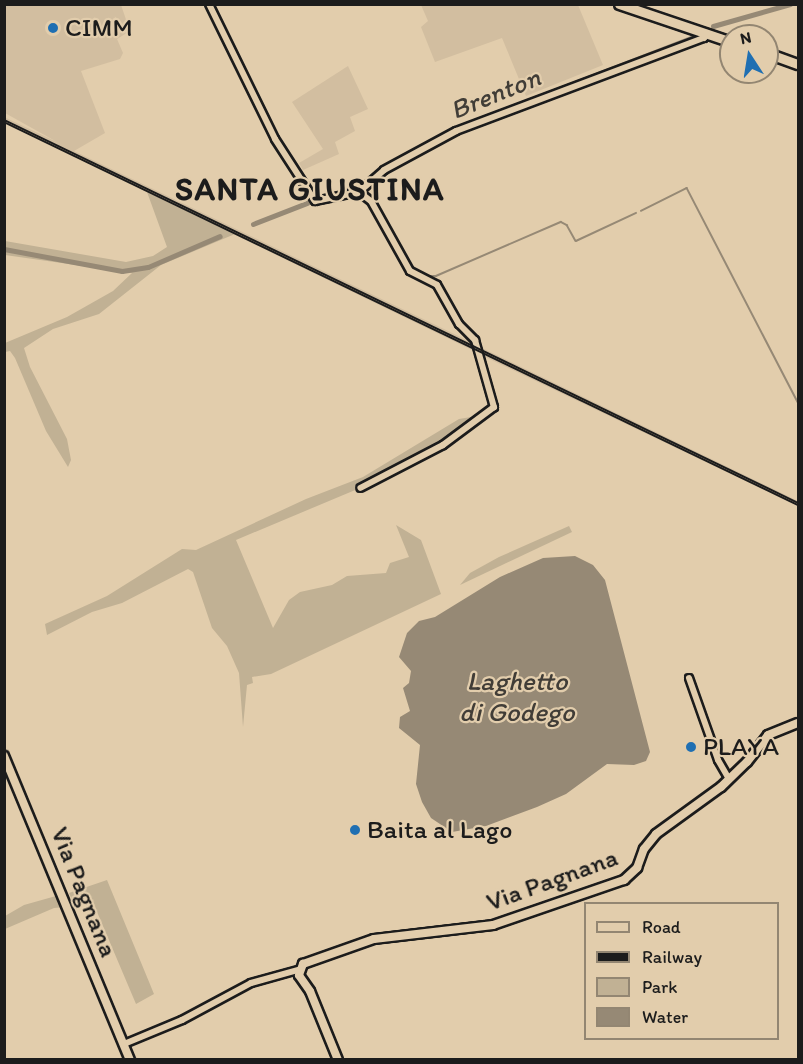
<!DOCTYPE html>
<html>
<head>
<meta charset="utf-8">
<style>
	body { margin:0 }
	#map { position:relative; width:803px; height:1064px; overflow:hidden; background:#e2cdac; font-family:Itim,sans-serif }
	div>[style] { position:absolute }
	.built>* { inset:0; background:#d2bea0 }
	.green>* { inset:0; background:#c1b194 }
	.water>* { inset:0; background:#968975 }
	.stream>* { height:1.5px; margin:-0.75px; padding:0 0.75px; transform-origin:0.75px; border-radius:0.75px; background:#968975 }
	.canal>* { height:5px; margin:-2.5px; padding:0 2.5px; transform-origin:2.5px; border-radius:2.5px; background:#968975 }
	.roads { filter:drop-shadow(2px 0 #1c1c1c) drop-shadow(-2px 0 #1c1c1c) drop-shadow(0 2px #1c1c1c) drop-shadow(0 -2px #1c1c1c) }
	.minor>* { height:6px; margin:-3px; padding:0 3px; transform-origin:3px; border-radius:3px; background:#e2cdac }
	.tertiary>* { height:8px; margin:-4px; padding:0 4px; transform-origin:4px; border-radius:4px; background:#e2cdac }
	.primary>* { height:9px; margin:-4.5px; padding:0 4.5px; transform-origin:4.5px; border-radius:4.5px; background:#e2cdac }
	.rail>* { height:4px; margin-top:-2px; transform-origin:0; background:repeating-linear-gradient(90deg,#e2cdac 0 4.5px,#1c1c1c 0 9px); box-sizing:border-box; border-block:2px solid #1c1c1c }
	.dots>* { width:16px; height:16px; translate:-50% -50%; box-sizing:border-box; border:3px solid #e2cdac; border-radius:50% }
	span { translate:-50% -50%; white-space:nowrap; text-align:center; line-height:1.15; -webkit-text-stroke:4.5px #e2cdac; paint-order:stroke }
	.poi-label { font-size:26px; color:#1c1c1c }
	.left { translate:0 -50%; text-align:left }
	.street-label { font-size:26px; color:#1c1c1c }
	.water-label { font-size:27px; color:#413d37; font-style:italic }
	.district-label { font-size:32px; color:#1c1c1c; font-weight:700; letter-spacing:1.5px }
	.frame { position:absolute; inset:0; border:6px solid #1c1c1c; pointer-events:none }
	.legend { position:absolute; left:584px; top:902px; width:195px; height:138px; box-sizing:border-box; background:#e2cdac; border:2px solid #938672; margin:0; padding:8px 10px; list-style:none; font-size:18px; color:#1c1c1c }
	.legend li { display:flex; align-items:center; gap:12px; height:30px }
	.legend b { width:30px; border:2px solid #938672 }
	.north { position:absolute; left:719px; top:24px; width:60px; height:60px; box-sizing:border-box; background:#e2cdac; border:2px solid #938672; border-radius:50%; rotate:348deg; font-size:16px; font-weight:700; line-height:24px; text-align:center; color:#1c1c1c }
	.north::after { content:''; display:block; margin:auto; width:21px; height:27px; background:#1f6fb2; clip-path:polygon(50% 0,100% 100%,50% 72%,0 100%) }
</style>
</head>
<body>
<div id="map">
	<div class="built">
		<div style="clip-path:polygon(5px 5px,121px 5px,130px 31px,117px 39px,123px 53px,120px 59px,81px 71px,105px 133px,74px 151px,473px 343px,476px 352px,5px 123px,4px 117px,57px 142px,5px 113px)"></div>
		<div style="clip-path:polygon(421px 5px,578px 5px,603px 65px,526px 96px,502px 38px,435px 62px,421px 27px,428px 21px)"></div>
		<div style="clip-path:polygon(348px 66px,368px 109px,350px 117px,355px 131px,335px 142px,339px 154px,303px 170px,299px 163px,323px 149px,292px 102px)"></div>
		<div style="clip-path:polygon(478px 346px,798px 501px,798px 506px,481px 355px)"></div>
	</div>
	<div class="green">
		<div style="clip-path:polygon(147px 192px,235px 234px,161px 265px,99px 314px,53px 329px,24px 348px,30px 367px,67px 439px,71px 460px,68px 467px,46px 431px,15px 358px,10px 351px,5px 352px,5px 343px,67px 317px,113px 291px,132px 273px,5px 255px,5px 241px,126px 262px,153px 256px,167px 247px)"></div>
		<div style="clip-path:polygon(471px 417px,474px 425px,411px 458px,401px 469px,358px 484px,360px 488px,236px 540px,273px 628px,289px 600px,300px 592px,332px 585px,347px 576px,386px 573px,390px 563px,409px 557px,396px 525px,421px 540px,441px 594px,271px 674px,252px 677px,253px 683px,247px 685px,243px 727px,239px 673px,227px 646px,212px 628px,193px 572px,188px 569px,122px 603px,92px 612px,47px 635px,45px 624px,107px 596px,182px 549px,196px 550px,306px 499px,363px 477px,459px 419px)"></div>
		<div style="clip-path:polygon(569px 526px,572px 532px,460px 585px,470px 573px,499px 557px)"></div>
		<div style="clip-path:polygon(107px 880px,154px 994px,136px 1004px,89px 893px,72px 900px,69px 893px)"></div>
		<div style="clip-path:polygon(56px 896px,61px 896px,65px 907px,54px 908px,5px 929px,5px 916px,24px 905px)"></div>
	</div>
	<div class="water">
		<div style="clip-path:polygon(575px 556px,593px 565px,605px 580px,650px 752px,646px 761px,634px 765px,607px 764px,566px 794px,537px 807px,486px 826px,452px 832px,431px 818px,422px 802px,416px 784px,420px 745px,399px 728px,400px 717px,410px 711px,403px 688px,409px 683px,411px 671px,399px 657px,407px 633px,419px 621px,435px 617px,500px 577px,543px 558px)"></div>
	</div>
	<div class="stream">
		<div style="left:641px;top:211px;width:51px;rotate:-26.6deg"></div>
		<div style="left:687px;top:188px;width:241px;rotate:62.6deg"></div>
		<div style="left:426px;top:276px;width:10px"></div>
		<div style="left:436px;top:276px;width:136px;rotate:-23.4deg"></div>
		<div style="left:561px;top:222px;width:7px;rotate:27deg"></div>
		<div style="left:567px;top:225px;width:18px;rotate:61deg"></div>
		<div style="left:576px;top:241px;width:66px;rotate:-25deg"></div>
	</div>
	<div class="canal">
		<div style="left:713px;top:26px;width:80px;rotate:-15.9deg"></div>
		<div style="left:458px;top:128px;width:253px;rotate:-21.1deg"></div>
		<div style="left:392px;top:163px;width:56px;rotate:-28.9deg"></div>
		<div style="left:322px;top:197px;width:35px;rotate:-16deg"></div>
		<div style="left:356px;top:187px;width:27px;rotate:-33deg"></div>
		<div style="left:253px;top:224px;width:58px;rotate:-21.3deg"></div>
		<div style="left:4px;top:249px;width:120px;rotate:10.6deg"></div>
		<div style="left:122px;top:271px;width:26px;rotate:-9deg"></div>
		<div style="left:148px;top:267px;width:78px;rotate:-23.3deg"></div>
	</div>
	<div class="roads">
		<div class="minor">
			<div style="left:209px;top:4px;width:150px;rotate:63.9deg"></div>
			<div style="left:275px;top:139px;width:74px;rotate:57.2deg"></div>
			<div style="left:315px;top:201px;width:45px;rotate:-11.6deg"></div>
			<div style="left:359px;top:192px;width:15px;rotate:37deg"></div>
			<div style="left:371px;top:201px;width:80px;rotate:60.9deg"></div>
			<div style="left:410px;top:271px;width:30px;rotate:27deg"></div>
			<div style="left:437px;top:285px;width:45px;rotate:60.6deg"></div>
			<div style="left:459px;top:324px;width:23px;rotate:45deg"></div>
			<div style="left:475px;top:340px;width:70px;rotate:74.2deg"></div>
			<div style="left:494px;top:407px;width:64px;rotate:143.3deg"></div>
			<div style="left:443px;top:445px;width:93px;rotate:152.6deg"></div>
			<div style="left:359px;top:192px;width:33px;rotate:-41deg"></div>
			<div style="left:384px;top:170px;width:82px;rotate:-28.4deg"></div>
			<div style="left:456px;top:131px;width:265px;rotate:-20.6deg"></div>
			<div style="left:704px;top:38px;width:6px;rotate:-59deg"></div>
			<div style="left:689px;top:678px;width:87px;rotate:70.5deg"></div>
			<div style="left:718px;top:760px;width:22px;rotate:60deg"></div>
			<div style="left:124px;top:1044px;width:63px;rotate:-22.5deg"></div>
			<div style="left:182px;top:1020px;width:78px;rotate:-28.2deg"></div>
			<div style="left:251px;top:983px;width:49px;rotate:-15.5deg"></div>
		</div>
		<div class="tertiary">
			<div style="left:4px;top:756px;width:329px;rotate:67.5deg"></div>
			<div style="left:338px;top:1060px;width:74px;rotate:-112.1deg"></div>
			<div style="left:310px;top:991px;width:19px;rotate:-125deg"></div>
			<div style="left:299px;top:975px;width:12px;rotate:-70deg"></div>
			<div style="left:303px;top:964px;width:75px;rotate:-19.4deg"></div>
			<div style="left:374px;top:939px;width:120px;rotate:-6.7deg"></div>
			<div style="left:493px;top:925px;width:139px;rotate:-19deg"></div>
			<div style="left:624px;top:880px;width:18px;rotate:-43deg"></div>
			<div style="left:637px;top:868px;width:20px;rotate:-70deg"></div>
			<div style="left:644px;top:849px;width:19px;rotate:-51deg"></div>
			<div style="left:656px;top:834px;width:80px;rotate:-35.9deg"></div>
			<div style="left:721px;top:787px;width:36px;rotate:-44deg"></div>
			<div style="left:747px;top:762px;width:34px;rotate:-52deg"></div>
			<div style="left:768px;top:735px;width:32px;rotate:-22deg"></div>
		</div>
		<div class="primary">
			<div style="left:619px;top:4px;width:118px;rotate:18.7deg"></div>
			<div style="left:767px;top:53px;width:33px;rotate:20deg"></div>
		</div>
	</div>
	<div class="rail">
		<div style="left:4px;top:121px;width:882px;rotate:25.75deg"></div>
	</div>
	<div class="dots">
		<div style="left:53px;top:28px;background:#1f6fb2"></div>
		<div style="left:691px;top:747px;background:#1f6fb2"></div>
		<div style="left:355px;top:830px;background:#1f6fb2"></div>
	</div>
	<div class="poi-label">
		<span class="left" style="left:65px;top:28px">CIMM</span>
		<span class="left" style="left:703px;top:747px">PLAYA</span>
		<span class="left" style="left:367px;top:830px">Baita al Lago</span>
	</div>
	<div class="street-label">
		<span style="left:552px;top:880px;rotate:-20deg">Via Pagnana</span>
		<span style="left:84px;top:892px;rotate:68deg">Via Pagnana</span>
	</div>
	<div class="water-label">
		<span style="left:495px;top:93px;rotate:-22deg">Brenton</span>
		<span style="left:517px;top:696px">Laghetto<br>di Godego</span>
	</div>
	<div class="district-label">
		<span style="left:310px;top:189px">SANTA GIUSTINA</span>
	</div>
	<div class="frame"></div>
	<ul class="legend">
	<li><b style="height:8px;background:#e2cdac"></b>Road</li>
	<li><b style="height:8px;background:#1c1c1c"></b>Railway</li>
	<li><b style="height:16px;background:#c1b194"></b>Park</li>
	<li><b style="height:16px;background:#968975"></b>Water</li>
	</ul>
	<div class="north">N</div>
</div>
</body>
</html>
